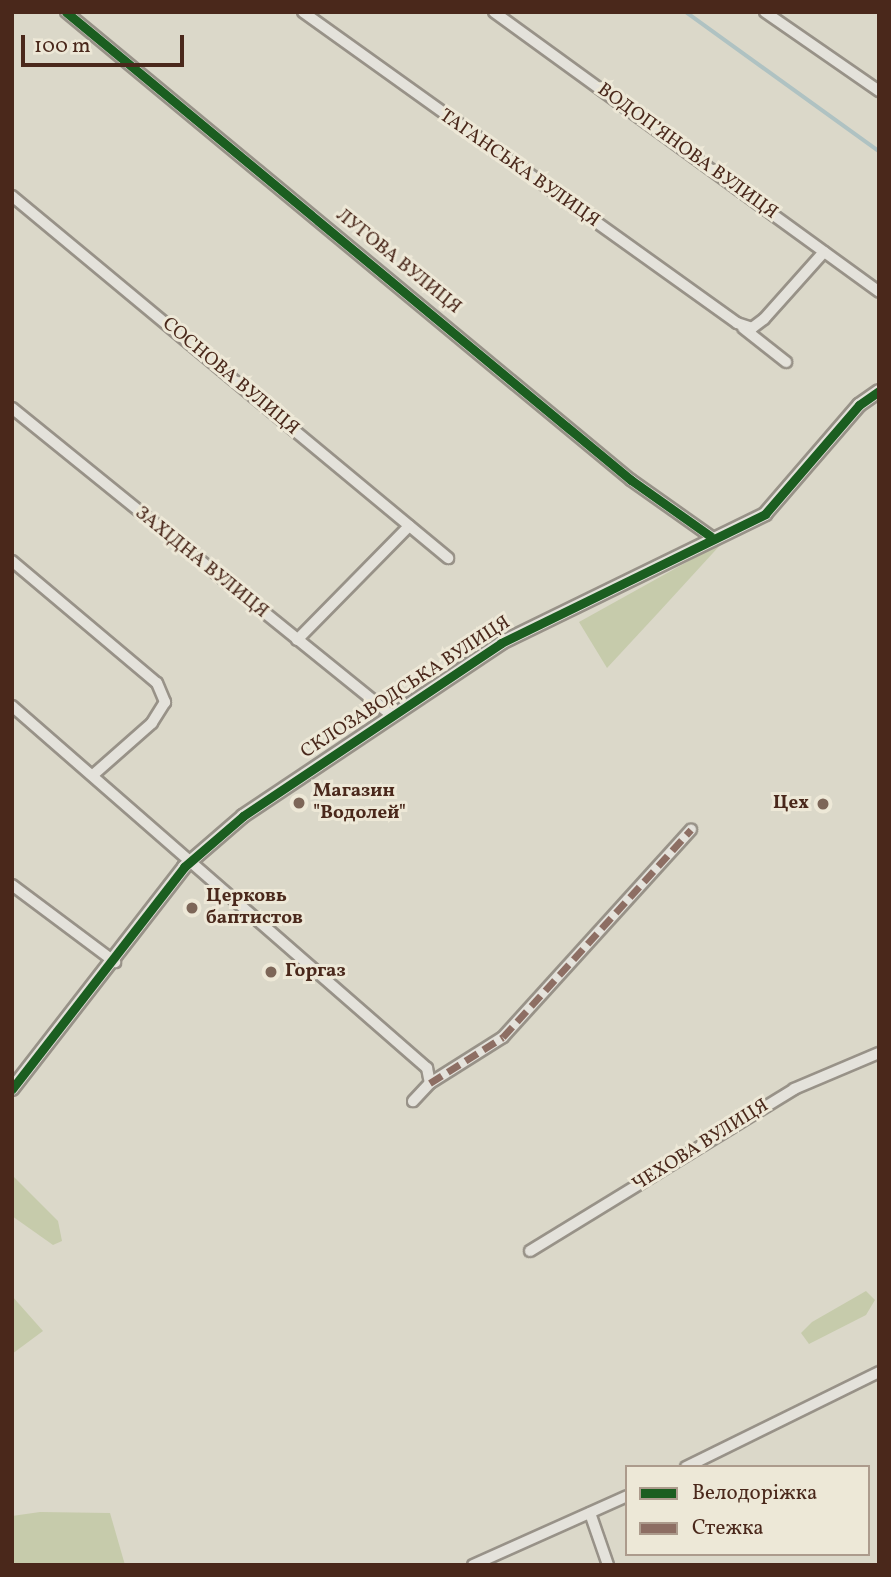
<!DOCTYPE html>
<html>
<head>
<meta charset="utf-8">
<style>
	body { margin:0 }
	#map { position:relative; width:891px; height:1577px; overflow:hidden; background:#dbd8c9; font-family:Vollkorn,serif }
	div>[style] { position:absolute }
	.green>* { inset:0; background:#c6cbab }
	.stream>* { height:3.5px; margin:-1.75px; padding:0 1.75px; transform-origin:1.75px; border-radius:1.75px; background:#afc2c2 }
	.roads { filter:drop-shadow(2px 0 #989288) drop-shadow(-2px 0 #989288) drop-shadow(0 2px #989288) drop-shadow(0 -2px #989288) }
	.minor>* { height:10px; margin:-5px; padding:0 5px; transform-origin:5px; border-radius:5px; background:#e4e2db }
	.tertiary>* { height:12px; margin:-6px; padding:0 6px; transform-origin:6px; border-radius:6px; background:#e4e2db }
	.quiet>* { height:7px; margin-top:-3.5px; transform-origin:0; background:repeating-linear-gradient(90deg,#8d6e63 0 14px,transparent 0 21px) }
	.cycleway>* { height:9px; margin:-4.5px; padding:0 4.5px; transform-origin:4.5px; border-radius:4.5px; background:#1b5e20 }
	.dots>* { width:19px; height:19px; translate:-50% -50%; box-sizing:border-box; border:4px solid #ede8d7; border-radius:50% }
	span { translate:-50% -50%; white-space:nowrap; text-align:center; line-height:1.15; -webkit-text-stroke:6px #ede8d7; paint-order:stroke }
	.street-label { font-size:19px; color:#4a281b }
	.poi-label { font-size:19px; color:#4a281b; font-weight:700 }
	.left { translate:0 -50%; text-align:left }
	.right { translate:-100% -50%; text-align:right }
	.frame { position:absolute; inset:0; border:14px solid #4a281b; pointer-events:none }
	.legend { position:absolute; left:625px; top:1465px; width:245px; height:91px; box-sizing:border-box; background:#ede8d7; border:2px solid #ac9b8c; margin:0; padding:9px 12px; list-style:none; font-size:21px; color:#4a281b }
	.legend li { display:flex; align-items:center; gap:14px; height:35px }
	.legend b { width:35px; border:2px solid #ac9b8c }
	.scale { position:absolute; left:21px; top:35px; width:163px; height:32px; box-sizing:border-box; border:4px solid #4a281b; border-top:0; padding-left:9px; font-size:21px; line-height:24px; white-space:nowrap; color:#4a281b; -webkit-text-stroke:5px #ede8d7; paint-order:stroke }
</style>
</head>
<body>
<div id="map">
	<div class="green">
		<div style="clip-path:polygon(723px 542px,658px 613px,607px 668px,579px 622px)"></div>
		<div style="clip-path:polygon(12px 1175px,58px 1221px,62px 1241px,53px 1245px,12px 1216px)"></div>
		<div style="clip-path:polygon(866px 1291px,875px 1300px,866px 1315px,809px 1344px,801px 1333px,812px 1322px)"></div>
		<div style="clip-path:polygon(12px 1296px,43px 1331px,12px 1354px)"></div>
		<div style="clip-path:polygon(40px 1512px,110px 1513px,125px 1565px,12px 1565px,12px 1516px)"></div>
	</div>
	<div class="stream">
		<div style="left:686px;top:12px;width:238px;rotate:35.8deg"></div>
	</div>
	<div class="roads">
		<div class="minor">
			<div style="left:66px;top:12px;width:734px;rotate:39.64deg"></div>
			<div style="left:631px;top:480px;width:97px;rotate:35.3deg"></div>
			<div style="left:303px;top:12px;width:534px;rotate:35.62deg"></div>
			<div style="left:737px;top:323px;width:16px;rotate:18deg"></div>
			<div style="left:752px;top:328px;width:15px;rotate:-37deg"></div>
			<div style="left:764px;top:319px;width:90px;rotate:-48.2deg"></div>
			<div style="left:494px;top:12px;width:476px;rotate:36deg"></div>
			<div style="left:765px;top:12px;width:139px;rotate:34.7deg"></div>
			<div style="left:12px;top:196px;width:567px;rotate:39.7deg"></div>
			<div style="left:743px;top:328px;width:55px;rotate:38.3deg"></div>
			<div style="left:12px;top:408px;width:489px;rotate:39deg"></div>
			<div style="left:12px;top:561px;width:189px;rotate:40.1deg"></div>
			<div style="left:157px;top:683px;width:21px;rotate:67deg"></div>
			<div style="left:165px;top:702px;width:25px;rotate:122deg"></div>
			<div style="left:152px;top:723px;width:79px;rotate:138.6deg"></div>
			<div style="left:297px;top:640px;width:160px;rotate:-45.5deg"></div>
			<div style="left:12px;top:706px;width:551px;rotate:41.1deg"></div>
			<div style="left:427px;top:1068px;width:15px;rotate:79deg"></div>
			<div style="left:430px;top:1083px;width:25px;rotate:133deg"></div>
			<div style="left:12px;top:885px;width:129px;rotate:36.8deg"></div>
			<div style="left:430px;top:1083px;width:86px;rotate:-32.2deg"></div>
			<div style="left:503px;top:1037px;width:280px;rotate:-47.8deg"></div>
			<div style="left:530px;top:1251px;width:310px;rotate:-31.5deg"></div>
			<div style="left:794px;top:1089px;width:92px;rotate:-23deg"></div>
			<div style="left:686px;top:1467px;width:215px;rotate:-26.2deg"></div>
			<div style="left:590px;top:1513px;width:55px;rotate:70.9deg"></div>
			<div style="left:473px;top:1565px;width:169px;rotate:-24.1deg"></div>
		</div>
		<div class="tertiary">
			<div style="left:12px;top:1089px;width:281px;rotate:-52.2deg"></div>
			<div style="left:184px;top:867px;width:78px;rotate:-40.8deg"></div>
			<div style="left:243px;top:816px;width:311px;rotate:-33.8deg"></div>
			<div style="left:501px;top:643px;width:294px;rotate:-26deg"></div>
			<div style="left:765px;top:514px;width:144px;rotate:-49.2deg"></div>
			<div style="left:859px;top:405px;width:24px;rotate:-35deg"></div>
		</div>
	</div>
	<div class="quiet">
		<div style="left:430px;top:1083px;width:86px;rotate:-32.2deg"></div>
		<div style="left:503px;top:1037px;width:280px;rotate:-47.8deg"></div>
	</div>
	<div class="cycleway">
		<div style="left:66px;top:12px;width:734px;rotate:39.64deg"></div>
		<div style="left:631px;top:480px;width:97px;rotate:35.3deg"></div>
		<div style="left:12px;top:1089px;width:281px;rotate:-52.2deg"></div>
		<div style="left:184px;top:867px;width:78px;rotate:-40.8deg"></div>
		<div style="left:243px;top:816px;width:311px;rotate:-33.8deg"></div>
		<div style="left:501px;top:643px;width:294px;rotate:-26deg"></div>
		<div style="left:765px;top:514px;width:144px;rotate:-49.2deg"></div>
		<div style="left:859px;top:405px;width:24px;rotate:-35deg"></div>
	</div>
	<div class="dots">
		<div style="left:299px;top:803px;background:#7d6658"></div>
		<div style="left:823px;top:804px;background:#7d6658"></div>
		<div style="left:192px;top:908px;background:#7d6658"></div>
		<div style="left:271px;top:972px;background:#7d6658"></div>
	</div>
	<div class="street-label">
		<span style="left:687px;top:152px;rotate:36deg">ВОДОП’ЯНОВА ВУЛИЦЯ</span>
		<span style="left:519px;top:169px;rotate:35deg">ТАГАНСЬКА ВУЛИЦЯ</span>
		<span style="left:398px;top:262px;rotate:39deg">ЛУГОВА ВУЛИЦЯ</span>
		<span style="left:230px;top:377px;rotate:40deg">СОСНОВА ВУЛИЦЯ</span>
		<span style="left:201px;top:563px;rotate:39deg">ЗАХІДНА ВУЛИЦЯ</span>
		<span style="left:406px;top:688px;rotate:-33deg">СКЛОЗАВОДСЬКА ВУЛИЦЯ</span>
		<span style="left:701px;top:1146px;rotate:-32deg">ЧЕХОВА ВУЛИЦЯ</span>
	</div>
	<div class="poi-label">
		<span class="left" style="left:313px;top:803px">Магазин<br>"Водолей"</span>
		<span class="right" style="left:809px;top:804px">Цех</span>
		<span class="left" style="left:206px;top:908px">Церковь<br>баптистов</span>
		<span class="left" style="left:285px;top:972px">Горгаз</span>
	</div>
	<div class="frame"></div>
	<ul class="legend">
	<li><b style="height:9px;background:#1b5e20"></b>Велодоріжка</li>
	<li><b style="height:9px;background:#8d6e63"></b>Стежка</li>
	</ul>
	<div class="scale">100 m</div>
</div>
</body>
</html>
